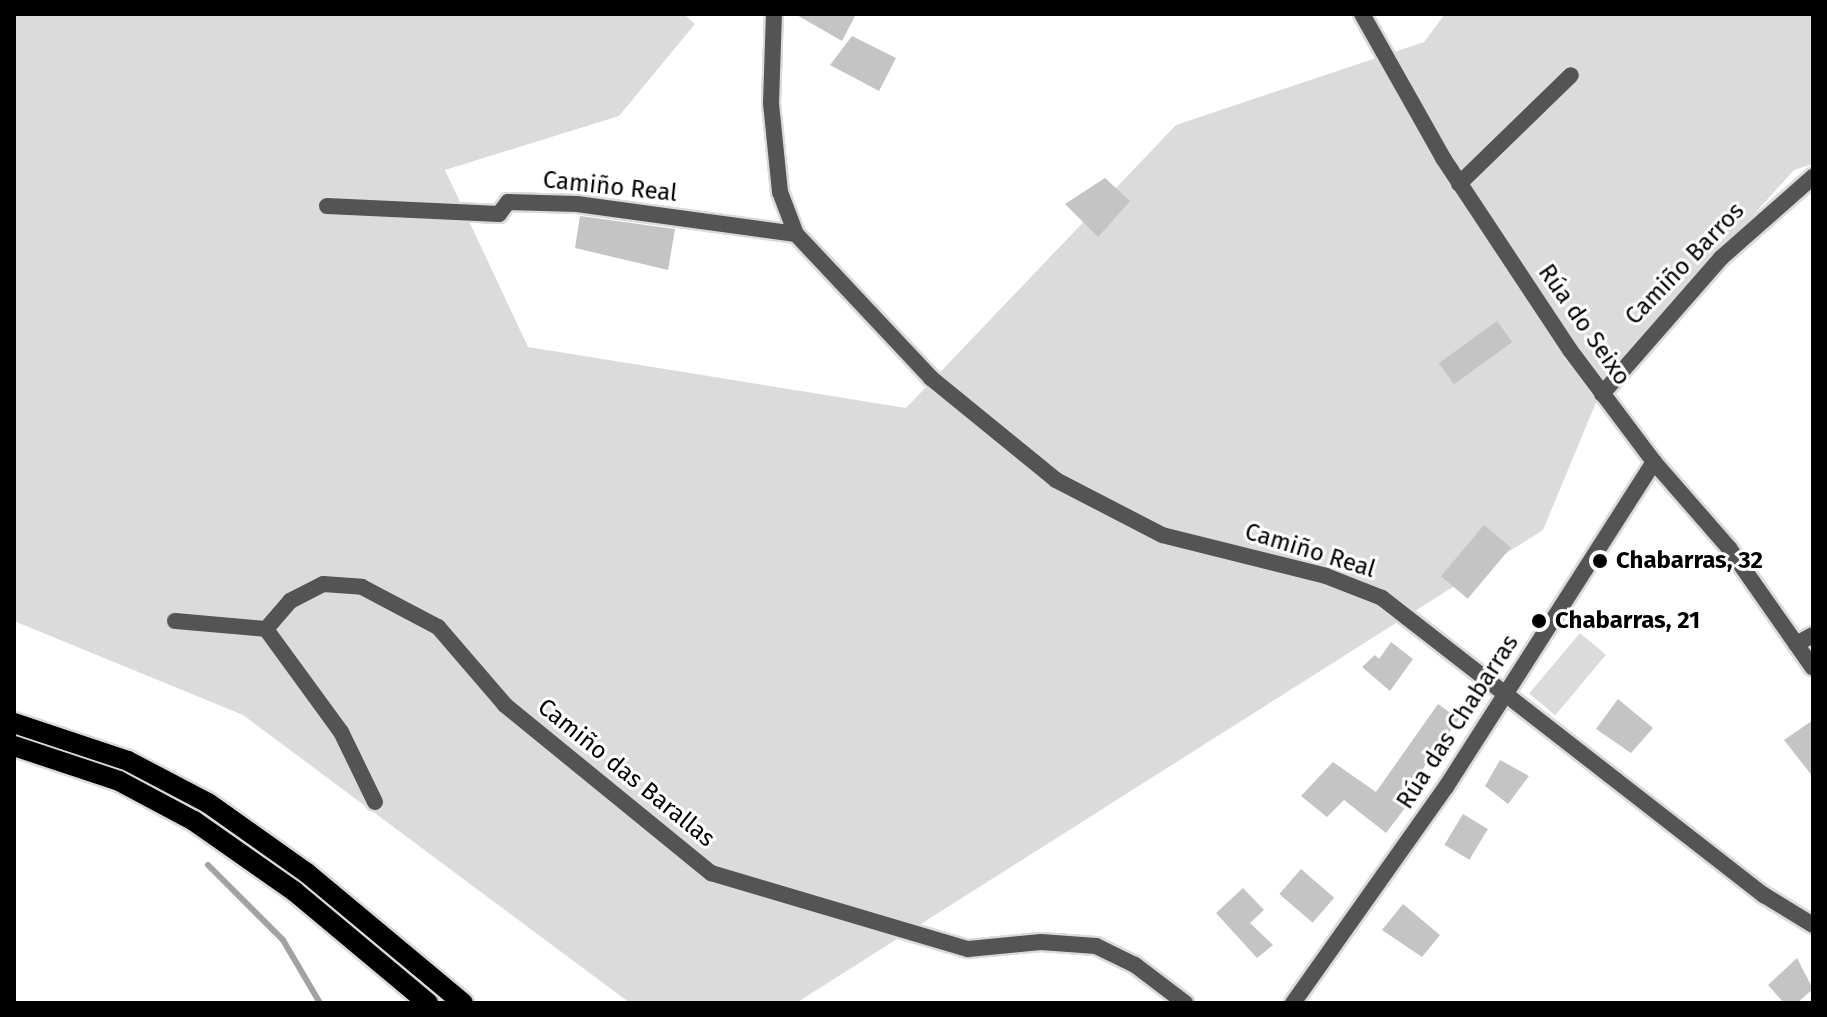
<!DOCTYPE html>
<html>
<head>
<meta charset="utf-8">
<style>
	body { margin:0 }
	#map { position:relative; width:1827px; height:1017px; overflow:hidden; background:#fff; font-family:"Fira Sans",sans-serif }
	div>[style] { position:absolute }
	.green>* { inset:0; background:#dbdbdb; transform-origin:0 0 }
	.stream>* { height:6px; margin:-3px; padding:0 3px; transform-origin:3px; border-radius:3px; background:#a2a2a2 }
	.building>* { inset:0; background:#c4c4c4; transform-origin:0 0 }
	.roads { filter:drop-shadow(2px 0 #dbdbdb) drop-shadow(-2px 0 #dbdbdb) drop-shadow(0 2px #dbdbdb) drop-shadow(0 -2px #dbdbdb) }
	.minor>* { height:16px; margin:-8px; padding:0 8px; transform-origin:8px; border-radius:8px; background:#545454 }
	.primary>* { height:20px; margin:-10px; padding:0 10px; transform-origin:10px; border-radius:10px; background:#000 }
	.dots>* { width:22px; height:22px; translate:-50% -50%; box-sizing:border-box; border:4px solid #fff; border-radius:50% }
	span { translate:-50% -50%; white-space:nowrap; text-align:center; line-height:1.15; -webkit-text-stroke:6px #fff; paint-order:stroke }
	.street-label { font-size:24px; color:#000 }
	.poi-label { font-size:24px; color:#000; font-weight:700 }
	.left { translate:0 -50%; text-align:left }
	.frame { position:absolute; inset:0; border:16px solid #000; pointer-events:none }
</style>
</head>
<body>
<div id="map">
	<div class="green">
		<div style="clip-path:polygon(14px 14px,684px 14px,695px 24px,619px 116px,445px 170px,528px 347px,906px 408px,1176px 125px,1424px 42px,1445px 14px,1813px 14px,1813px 164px,1794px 170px,1607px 376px,1543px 530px,796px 1003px,630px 1003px,243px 715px,14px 621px)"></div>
		<div style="left:1580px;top:633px;width:34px;height:79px;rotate:40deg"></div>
	</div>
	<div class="stream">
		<div style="left:208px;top:865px;width:106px;rotate:45deg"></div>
		<div style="left:283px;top:940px;width:73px;rotate:59.6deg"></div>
	</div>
	<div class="building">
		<div style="clip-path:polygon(795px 14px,856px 14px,842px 41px)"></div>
		<div style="clip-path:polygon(852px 36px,896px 58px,879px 91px,830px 65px)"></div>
		<div style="clip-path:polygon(1105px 178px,1130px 201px,1098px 237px,1065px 204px)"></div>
		<div style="clip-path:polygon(580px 216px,675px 229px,668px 270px,575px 248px)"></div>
		<div style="left:1497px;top:321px;width:26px;height:72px;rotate:54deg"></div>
		<div style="left:1484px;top:525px;width:35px;height:67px;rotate:40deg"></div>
		<div style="clip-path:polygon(1391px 642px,1413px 659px,1390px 691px,1362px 667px,1375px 655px,1379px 659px)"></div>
		<div style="clip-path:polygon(1618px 699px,1653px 728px,1631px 753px,1596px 729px)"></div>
		<div style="clip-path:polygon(1438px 704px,1459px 719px,1401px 799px,1408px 804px,1386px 833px,1344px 800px,1327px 817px,1301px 796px,1333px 762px,1376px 792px)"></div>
		<div style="clip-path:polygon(1813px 720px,1813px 777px,1784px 740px)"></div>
		<div style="clip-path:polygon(1500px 760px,1529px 776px,1508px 804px,1485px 786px)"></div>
		<div style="left:1463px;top:814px;width:29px;height:36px;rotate:31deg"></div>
		<div style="left:1301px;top:869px;width:44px;height:33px;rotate:41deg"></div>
		<div style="clip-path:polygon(1243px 888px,1264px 910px,1250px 923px,1273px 945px,1257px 958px,1216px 913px)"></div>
		<div style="clip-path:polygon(1403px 904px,1440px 935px,1422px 957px,1382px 930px)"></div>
		<div style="clip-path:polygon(1797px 958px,1813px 989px,1797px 1003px,1784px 1003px,1768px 985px)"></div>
	</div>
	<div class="roads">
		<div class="minor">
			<div style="left:1362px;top:14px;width:165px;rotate:60.6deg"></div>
			<div style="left:1443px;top:158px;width:230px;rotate:56.5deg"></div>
			<div style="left:1570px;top:350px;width:140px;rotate:53.1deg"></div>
			<div style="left:1654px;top:462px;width:114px;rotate:48.9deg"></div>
			<div style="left:1729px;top:548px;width:146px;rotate:55deg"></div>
			<div style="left:1459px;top:184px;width:156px;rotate:-44.2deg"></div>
			<div style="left:327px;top:206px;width:172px;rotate:2.7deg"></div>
			<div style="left:499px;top:214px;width:15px;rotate:-53deg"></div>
			<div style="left:508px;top:202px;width:69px;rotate:1.7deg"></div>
			<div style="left:577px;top:204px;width:221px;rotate:7.8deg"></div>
			<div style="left:796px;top:234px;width:45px;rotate:-110.9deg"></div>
			<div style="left:780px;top:192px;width:89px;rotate:-95.8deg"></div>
			<div style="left:771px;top:103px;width:89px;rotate:-88.1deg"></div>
			<div style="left:796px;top:234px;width:197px;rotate:46.8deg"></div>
			<div style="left:931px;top:378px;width:161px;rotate:39.2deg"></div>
			<div style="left:1056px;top:480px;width:119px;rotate:27.4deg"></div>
			<div style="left:1162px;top:535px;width:169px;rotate:14deg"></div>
			<div style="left:1326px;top:576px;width:60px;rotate:21.4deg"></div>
			<div style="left:1382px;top:598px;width:484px;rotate:37.9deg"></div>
			<div style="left:1764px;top:895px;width:57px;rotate:31.5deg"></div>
			<div style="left:1602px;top:394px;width:181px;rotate:-48.8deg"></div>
			<div style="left:1721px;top:258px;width:123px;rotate:-41.4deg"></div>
			<div style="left:175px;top:621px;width:91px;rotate:5deg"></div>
			<div style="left:1796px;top:644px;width:19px;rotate:-28deg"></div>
			<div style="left:375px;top:802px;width:78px;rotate:-115.9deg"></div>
			<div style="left:341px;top:732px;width:127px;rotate:-126.1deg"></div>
			<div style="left:266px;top:629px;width:37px;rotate:-49deg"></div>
			<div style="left:290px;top:601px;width:37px;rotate:-27deg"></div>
			<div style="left:323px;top:584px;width:39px;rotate:4deg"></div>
			<div style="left:362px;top:587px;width:86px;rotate:27.8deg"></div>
			<div style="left:438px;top:627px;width:103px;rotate:49.3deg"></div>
			<div style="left:505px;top:705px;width:266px;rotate:39.2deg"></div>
			<div style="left:711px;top:873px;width:268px;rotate:16.5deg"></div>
			<div style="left:968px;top:949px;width:73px;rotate:-5.5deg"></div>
			<div style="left:1041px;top:942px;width:55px;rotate:4.2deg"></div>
			<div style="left:1096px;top:946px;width:43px;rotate:26deg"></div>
			<div style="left:1135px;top:965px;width:63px;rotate:37.2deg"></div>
			<div style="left:1293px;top:1003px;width:265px;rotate:-54.7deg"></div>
			<div style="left:1446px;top:787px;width:386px;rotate:-57.4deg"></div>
		</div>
		<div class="primary">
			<div style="left:14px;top:723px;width:120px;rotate:18.4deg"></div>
			<div style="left:128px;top:761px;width:90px;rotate:27.7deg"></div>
			<div style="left:208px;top:803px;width:121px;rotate:35.3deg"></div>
			<div style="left:307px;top:873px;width:203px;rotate:39.8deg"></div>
			<div style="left:14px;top:746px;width:111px;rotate:18.4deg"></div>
			<div style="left:119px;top:781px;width:85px;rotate:28.1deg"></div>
			<div style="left:194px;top:821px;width:122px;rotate:35deg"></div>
			<div style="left:294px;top:891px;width:175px;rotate:39.9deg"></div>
		</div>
	</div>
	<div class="dots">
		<div style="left:1600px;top:561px;background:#000"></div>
		<div style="left:1539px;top:621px;background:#000"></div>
	</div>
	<div class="street-label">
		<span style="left:610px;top:187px;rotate:6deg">Camiño Real</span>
		<span style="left:1685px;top:264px;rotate:-46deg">Camiño Barros</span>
		<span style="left:1584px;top:325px;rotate:55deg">Rúa do Seixo</span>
		<span style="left:1310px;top:551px;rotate:17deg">Camiño Real</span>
		<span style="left:1458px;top:722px;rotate:-57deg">Rúa das Chabarras</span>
		<span style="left:626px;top:773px;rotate:39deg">Camiño das Barallas</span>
	</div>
	<div class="poi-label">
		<span class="left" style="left:1616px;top:561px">Chabarras, 32</span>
		<span class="left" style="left:1555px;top:621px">Chabarras, 21</span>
	</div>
	<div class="frame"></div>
</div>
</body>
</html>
